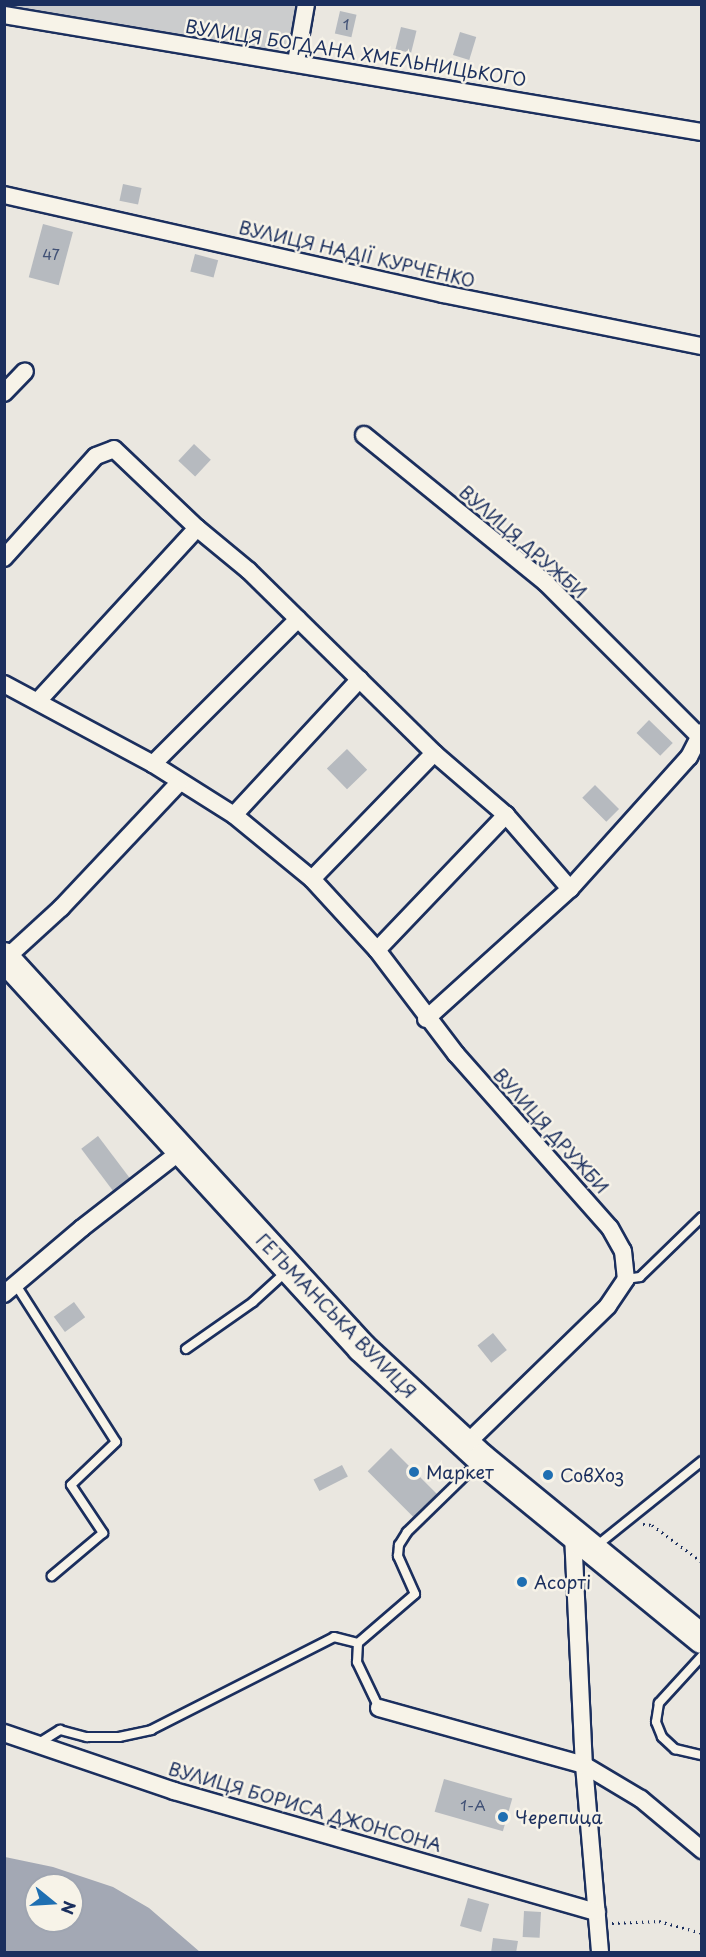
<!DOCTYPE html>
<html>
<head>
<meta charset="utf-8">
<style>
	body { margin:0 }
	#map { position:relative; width:706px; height:1957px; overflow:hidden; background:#eae7e0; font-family:"Playpen Sans",sans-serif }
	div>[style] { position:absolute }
	.green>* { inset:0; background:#cbcccd }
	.water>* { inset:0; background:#a3a8b4 }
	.building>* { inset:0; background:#b6babf; transform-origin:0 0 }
	.path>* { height:3px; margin-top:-1.5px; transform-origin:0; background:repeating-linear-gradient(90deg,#1b2f5e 0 1.5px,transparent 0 6px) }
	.roads { filter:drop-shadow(2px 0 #1b2f5e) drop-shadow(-2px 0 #1b2f5e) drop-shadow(0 2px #1b2f5e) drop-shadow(0 -2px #1b2f5e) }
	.service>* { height:8px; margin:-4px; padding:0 4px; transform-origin:4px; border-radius:4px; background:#f7f3e8 }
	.minor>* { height:16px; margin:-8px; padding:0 8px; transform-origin:8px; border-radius:8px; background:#f7f3e8 }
	.trunk>* { height:28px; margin:-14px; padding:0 14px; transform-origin:14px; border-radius:14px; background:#f7f3e8 }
	.dots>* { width:16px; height:16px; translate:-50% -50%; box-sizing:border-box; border:3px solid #f7f3e8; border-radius:50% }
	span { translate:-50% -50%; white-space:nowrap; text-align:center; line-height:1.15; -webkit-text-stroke:5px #f7f3e8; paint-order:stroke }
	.number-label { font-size:15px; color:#425276 }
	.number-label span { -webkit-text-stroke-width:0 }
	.street-label { font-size:18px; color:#1b2f5e }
	.poi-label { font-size:18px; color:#1b2f5e }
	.left { translate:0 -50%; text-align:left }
	.frame { position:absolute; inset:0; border:6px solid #1b2f5e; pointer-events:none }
	.north { position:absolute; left:24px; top:1873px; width:60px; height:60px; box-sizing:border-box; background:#f7f3e8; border:2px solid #9fa5b1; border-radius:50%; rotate:108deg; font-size:16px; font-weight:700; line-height:24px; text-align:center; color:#1b2f5e }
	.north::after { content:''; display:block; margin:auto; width:21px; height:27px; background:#1f6fb2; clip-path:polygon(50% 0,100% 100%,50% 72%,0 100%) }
</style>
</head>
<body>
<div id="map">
	<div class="green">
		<div style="clip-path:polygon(4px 5px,302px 5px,292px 44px,275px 50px)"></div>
	</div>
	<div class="water">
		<div style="clip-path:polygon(evenodd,5px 1857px,53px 1867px,113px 1887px,149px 1908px,200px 1952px,5px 1952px,5px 1857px,36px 1885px,72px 1885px,72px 1921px,36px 1921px,36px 1885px)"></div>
	</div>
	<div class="building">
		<div style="left:340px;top:11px;width:17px;height:23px;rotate:13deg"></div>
		<div style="left:401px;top:27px;width:16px;height:23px;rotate:14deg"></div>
		<div style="left:460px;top:32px;width:17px;height:24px;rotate:17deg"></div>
		<div style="left:123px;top:184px;width:19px;height:17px;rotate:12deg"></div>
		<div style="left:43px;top:224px;width:31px;height:55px;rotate:15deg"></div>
		<div style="left:195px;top:254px;width:24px;height:18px;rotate:15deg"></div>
		<div style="left:194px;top:444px;width:23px;height:23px;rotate:43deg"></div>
		<div style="left:649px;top:720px;width:33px;height:18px;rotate:44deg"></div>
		<div style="left:347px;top:749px;width:29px;height:28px;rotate:46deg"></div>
		<div style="left:595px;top:785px;width:34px;height:18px;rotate:45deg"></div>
		<div style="left:98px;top:1136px;width:53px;height:21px;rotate:53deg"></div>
		<div style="left:74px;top:1302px;width:19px;height:25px;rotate:54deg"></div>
		<div style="left:493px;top:1333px;width:22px;height:20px;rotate:51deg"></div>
		<div style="left:391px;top:1448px;width:65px;height:33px;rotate:45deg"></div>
		<div style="left:342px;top:1465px;width:13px;height:32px;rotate:63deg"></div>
		<div style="left:444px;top:1779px;width:71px;height:34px;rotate:16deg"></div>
		<div style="left:468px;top:1898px;width:22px;height:29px;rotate:16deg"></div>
		<div style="left:524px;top:1911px;width:17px;height:26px;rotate:3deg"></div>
		<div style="clip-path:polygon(493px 1938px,518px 1941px,516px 1953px,491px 1953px)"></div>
	</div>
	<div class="path">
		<div style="left:643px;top:1524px;width:9px;rotate:6deg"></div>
		<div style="left:652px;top:1525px;width:62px;rotate:36.5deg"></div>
		<div style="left:612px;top:1923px;width:47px;rotate:-2.4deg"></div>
		<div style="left:659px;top:1921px;width:45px;rotate:15.6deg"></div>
	</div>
	<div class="roads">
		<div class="service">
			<div style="left:626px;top:1279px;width:14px;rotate:-8deg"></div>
			<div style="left:640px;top:1277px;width:86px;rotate:-44.1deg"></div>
			<div style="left:16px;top:1285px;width:186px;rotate:57.5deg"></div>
			<div style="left:116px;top:1442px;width:62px;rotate:136.3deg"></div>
			<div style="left:71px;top:1485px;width:58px;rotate:56.3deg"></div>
			<div style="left:103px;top:1533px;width:67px;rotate:139.9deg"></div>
			<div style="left:186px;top:1349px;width:82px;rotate:-35deg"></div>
			<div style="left:253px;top:1302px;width:46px;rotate:-42.4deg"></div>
			<div style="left:595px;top:1547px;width:137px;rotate:-38.8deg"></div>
			<div style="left:702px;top:1656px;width:64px;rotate:132.5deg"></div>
			<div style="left:659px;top:1703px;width:19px;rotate:99deg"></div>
			<div style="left:656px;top:1722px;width:16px;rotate:68deg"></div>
			<div style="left:662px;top:1737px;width:18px;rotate:43deg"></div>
			<div style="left:675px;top:1749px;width:28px;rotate:13deg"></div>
			<div style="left:379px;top:1708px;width:51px;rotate:-115.6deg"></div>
			<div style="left:357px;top:1662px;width:19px;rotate:-87deg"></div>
			<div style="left:358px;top:1643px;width:75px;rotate:-40.7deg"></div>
			<div style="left:415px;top:1594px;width:42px;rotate:-114.1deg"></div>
			<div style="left:398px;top:1556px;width:11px;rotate:-85deg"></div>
			<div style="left:399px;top:1545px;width:15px;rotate:-58deg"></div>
			<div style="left:407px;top:1532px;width:100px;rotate:-44.2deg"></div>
			<div style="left:39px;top:1743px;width:25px;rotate:-32deg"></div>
			<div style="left:60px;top:1730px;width:28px;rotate:15deg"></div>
			<div style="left:87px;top:1737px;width:32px"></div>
			<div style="left:119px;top:1737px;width:33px;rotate:-12deg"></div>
			<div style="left:151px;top:1730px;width:205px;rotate:-26.9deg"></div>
			<div style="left:334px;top:1637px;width:25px;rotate:14deg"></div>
		</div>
		<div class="minor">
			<div style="left:4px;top:15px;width:708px;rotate:9.52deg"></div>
			<div style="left:296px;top:62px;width:59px;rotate:-80.2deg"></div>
			<div style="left:4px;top:195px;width:450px;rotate:12.7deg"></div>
			<div style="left:443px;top:294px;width:264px;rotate:11.4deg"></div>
			<div style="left:4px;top:393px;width:30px;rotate:-46deg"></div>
			<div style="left:364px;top:435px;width:235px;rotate:39.1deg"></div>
			<div style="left:546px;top:583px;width:218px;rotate:45deg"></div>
			<div style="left:4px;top:558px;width:137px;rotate:-48deg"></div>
			<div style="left:96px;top:456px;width:19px;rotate:-21deg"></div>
			<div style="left:114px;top:449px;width:115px;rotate:43.6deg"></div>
			<div style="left:197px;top:528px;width:67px;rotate:39.6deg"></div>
			<div style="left:249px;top:571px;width:260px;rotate:44.5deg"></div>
			<div style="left:434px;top:753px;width:95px;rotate:40.7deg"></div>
			<div style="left:506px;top:815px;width:98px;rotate:49.1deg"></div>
			<div style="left:4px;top:684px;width:169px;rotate:28.2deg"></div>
			<div style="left:153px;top:764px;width:96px;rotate:32.2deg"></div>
			<div style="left:234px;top:815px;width:101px;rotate:39.4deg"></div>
			<div style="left:312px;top:879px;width:96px;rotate:47.5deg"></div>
			<div style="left:377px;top:950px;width:131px;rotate:52.8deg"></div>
			<div style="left:456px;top:1054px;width:232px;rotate:48.5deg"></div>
			<div style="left:610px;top:1228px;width:26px;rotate:61deg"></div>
			<div style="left:623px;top:1251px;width:28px;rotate:84deg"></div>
			<div style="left:626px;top:1279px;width:32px;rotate:124deg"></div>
			<div style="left:608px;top:1306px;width:199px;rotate:135.8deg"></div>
			<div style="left:38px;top:701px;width:235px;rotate:-47.4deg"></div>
			<div style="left:153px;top:764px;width:205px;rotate:-45deg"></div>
			<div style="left:234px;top:815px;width:185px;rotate:-47.2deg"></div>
			<div style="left:312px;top:879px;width:175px;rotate:-45.9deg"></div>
			<div style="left:377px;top:950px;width:187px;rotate:-46.3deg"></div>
			<div style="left:4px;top:960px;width:77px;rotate:-42.4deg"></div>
			<div style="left:61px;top:908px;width:172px;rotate:-46.7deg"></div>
			<div style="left:426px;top:1019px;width:194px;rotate:-42.1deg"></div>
			<div style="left:570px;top:889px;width:178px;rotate:-48deg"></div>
			<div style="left:689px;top:757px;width:28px;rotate:-63deg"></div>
			<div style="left:4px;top:1294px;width:102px;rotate:-40.2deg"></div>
			<div style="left:82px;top:1228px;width:125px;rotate:-37.9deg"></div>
			<div style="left:573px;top:1534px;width:231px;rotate:87.3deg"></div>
			<div style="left:584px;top:1765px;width:188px;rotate:85.1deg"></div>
			<div style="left:379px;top:1708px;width:213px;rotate:15.5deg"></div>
			<div style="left:584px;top:1765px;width:66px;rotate:30.8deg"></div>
			<div style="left:641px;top:1799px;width:80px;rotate:39.9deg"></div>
			<div style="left:4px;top:1733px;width:180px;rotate:18.8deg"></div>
			<div style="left:174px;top:1791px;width:440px;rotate:16deg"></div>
		</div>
		<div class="trunk">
			<div style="left:4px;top:957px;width:530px;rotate:47.52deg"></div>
			<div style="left:362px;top:1348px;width:163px;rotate:42.8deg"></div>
			<div style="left:482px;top:1459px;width:284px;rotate:39.3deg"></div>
		</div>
	</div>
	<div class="dots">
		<div style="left:414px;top:1472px;background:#1f6fb2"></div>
		<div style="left:548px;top:1475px;background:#1f6fb2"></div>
		<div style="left:522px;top:1582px;background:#1f6fb2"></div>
		<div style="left:503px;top:1817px;background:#1f6fb2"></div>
	</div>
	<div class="number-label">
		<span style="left:346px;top:24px">1</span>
		<span style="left:51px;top:254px">47</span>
		<span style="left:473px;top:1805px">1-А</span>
	</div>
	<div class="street-label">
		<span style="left:356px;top:53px;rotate:9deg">ВУЛИЦЯ БОГДАНА ХМЕЛЬНИЦЬКОГО</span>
		<span style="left:357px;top:254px;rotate:13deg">ВУЛИЦЯ НАДІЇ КУРЧЕНКО</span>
		<span style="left:523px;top:542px;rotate:41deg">ВУЛИЦЯ ДРУЖБИ</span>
		<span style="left:551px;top:1131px;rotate:48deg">ВУЛИЦЯ ДРУЖБИ</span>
		<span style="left:336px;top:1316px;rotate:46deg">ГЕТЬМАНСЬКА ВУЛИЦЯ</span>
		<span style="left:305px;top:1807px;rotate:16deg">ВУЛИЦЯ БОРИСА ДЖОНСОНА</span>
	</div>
	<div class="poi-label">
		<span class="left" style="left:426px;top:1472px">Маркет</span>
		<span class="left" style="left:560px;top:1475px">СовХоз</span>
		<span class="left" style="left:534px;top:1582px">Асорті</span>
		<span class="left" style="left:515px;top:1817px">Черепица</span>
	</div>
	<div class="frame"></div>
	<div class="north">N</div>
</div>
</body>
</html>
